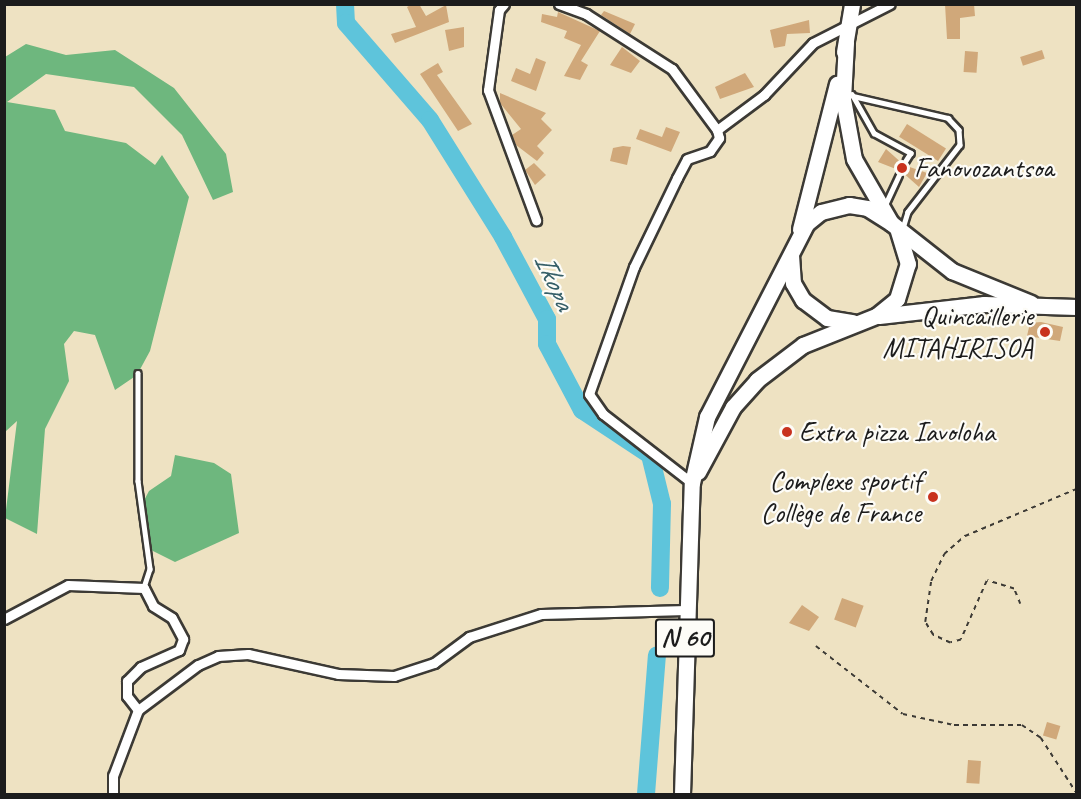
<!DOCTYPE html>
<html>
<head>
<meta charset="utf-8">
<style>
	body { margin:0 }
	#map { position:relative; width:1081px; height:799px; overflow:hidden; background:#eee2c2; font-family:Caveat,sans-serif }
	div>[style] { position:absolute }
	.forest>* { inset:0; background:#6eb77e }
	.river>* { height:18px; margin:-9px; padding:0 9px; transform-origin:9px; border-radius:9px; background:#5ec4db }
	.building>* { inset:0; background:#d0a87a; transform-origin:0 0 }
	.path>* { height:1.5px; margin-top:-0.75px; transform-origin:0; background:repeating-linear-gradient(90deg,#3c3a35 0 4.5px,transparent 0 9px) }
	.roads { filter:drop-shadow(2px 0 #3c3a35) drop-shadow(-2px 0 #3c3a35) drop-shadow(0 2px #3c3a35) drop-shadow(0 -2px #3c3a35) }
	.service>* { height:4.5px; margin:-2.25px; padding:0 2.25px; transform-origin:2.25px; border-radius:2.25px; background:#fff }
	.minor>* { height:9px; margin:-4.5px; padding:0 4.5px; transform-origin:4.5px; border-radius:4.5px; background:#fff }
	.primary>* { height:15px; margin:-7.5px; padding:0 7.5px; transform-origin:7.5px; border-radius:7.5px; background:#fff }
	.dots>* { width:16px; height:16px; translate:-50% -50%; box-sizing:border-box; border:3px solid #fdfcf7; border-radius:50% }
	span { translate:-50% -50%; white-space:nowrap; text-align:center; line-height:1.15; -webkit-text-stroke:4.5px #fdfcf7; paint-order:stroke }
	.shield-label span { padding:2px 4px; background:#fdfcf7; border:2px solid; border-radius:4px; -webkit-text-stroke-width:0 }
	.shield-label { font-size:27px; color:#1c1c1c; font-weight:700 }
	.poi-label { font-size:28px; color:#1c1c1c }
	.left { translate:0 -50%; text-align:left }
	.right { translate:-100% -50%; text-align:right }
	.water-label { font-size:30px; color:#365f68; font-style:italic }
	.frame { position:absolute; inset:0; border:6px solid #1c1c1c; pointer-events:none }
</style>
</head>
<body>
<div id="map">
	<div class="forest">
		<div style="clip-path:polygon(26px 44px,66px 55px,115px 50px,174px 88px,226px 154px,233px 192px,213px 200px,182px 135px,134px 87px,46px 74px,7px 102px,55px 110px,65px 131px,126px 143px,155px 165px,162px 155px,189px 197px,150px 351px,137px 375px,115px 390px,95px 335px,74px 331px,64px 344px,69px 381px,45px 429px,37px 534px,5px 518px,17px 421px,5px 432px,5px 57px)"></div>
		<div style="clip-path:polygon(175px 455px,214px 463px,231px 474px,239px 533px,175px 562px,149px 549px,140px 508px,149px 491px,171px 476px)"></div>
	</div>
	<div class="river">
		<div style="left:345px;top:4px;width:19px;rotate:87deg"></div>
		<div style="left:346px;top:23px;width:128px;rotate:49.1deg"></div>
		<div style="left:430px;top:120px;width:138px;rotate:58deg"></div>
		<div style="left:503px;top:237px;width:93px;rotate:61.8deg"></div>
		<div style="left:547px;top:319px;width:25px;rotate:90deg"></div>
		<div style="left:547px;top:344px;width:75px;rotate:62.1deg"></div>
		<div style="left:582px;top:410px;width:82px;rotate:33.5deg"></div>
		<div style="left:650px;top:455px;width:50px;rotate:76.2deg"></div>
		<div style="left:662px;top:504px;width:84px;rotate:91.4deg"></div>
		<div style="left:646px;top:794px;width:139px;rotate:-85.5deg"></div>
	</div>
	<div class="building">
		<div style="clip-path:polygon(412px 4px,419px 4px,426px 16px,446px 5px,449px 22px,395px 43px,391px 34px,416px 27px,407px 7px)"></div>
		<div style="clip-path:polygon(945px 4px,974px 4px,975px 16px,960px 18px,960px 39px,947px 39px)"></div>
		<div style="clip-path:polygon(604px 11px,635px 24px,630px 34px,601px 15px)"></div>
		<div style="clip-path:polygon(558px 12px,600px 31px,581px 61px,588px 65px,580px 80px,564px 76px,581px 45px,564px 38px,567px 31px,541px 22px,542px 14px,557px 17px)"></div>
		<div style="clip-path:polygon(809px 20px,810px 33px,787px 34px,785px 46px,774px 48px,770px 30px)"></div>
		<div style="clip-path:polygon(464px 27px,464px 47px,449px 51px,445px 30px)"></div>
		<div style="clip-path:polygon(622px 47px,640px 61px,631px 73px,610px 65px)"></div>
		<div style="left:1042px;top:50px;width:9px;height:23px;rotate:72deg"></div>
		<div style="left:965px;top:51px;width:13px;height:21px;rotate:4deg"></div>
		<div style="clip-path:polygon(536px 58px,546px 62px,536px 91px,511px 81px,516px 68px,530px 74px)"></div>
		<div style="clip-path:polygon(438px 63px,443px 72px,437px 75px,472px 124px,458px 131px,420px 74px)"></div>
		<div style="clip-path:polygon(745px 73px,754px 87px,720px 99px,715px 87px)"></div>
		<div style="clip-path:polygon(500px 93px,546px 113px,541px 119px,552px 130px,537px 146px,544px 153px,537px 161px,516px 145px,512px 135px,521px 129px,500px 103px)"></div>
		<div style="left:907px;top:124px;width:46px;height:15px;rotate:32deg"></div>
		<div style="clip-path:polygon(666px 127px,680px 132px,671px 152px,636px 139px,640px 129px,662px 137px)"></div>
		<div style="clip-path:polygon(623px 146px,631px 147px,627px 165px,610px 161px,613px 148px)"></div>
		<div style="clip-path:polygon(886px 149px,904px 165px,927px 173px,919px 187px,901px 171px,878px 162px)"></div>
		<div style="clip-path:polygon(534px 163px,546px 175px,535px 185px,525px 170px)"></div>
		<div style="clip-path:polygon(1041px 322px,1063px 327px,1060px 341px,1027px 336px,1030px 323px)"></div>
		<div style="left:842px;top:598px;width:23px;height:23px;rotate:20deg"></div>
		<div style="clip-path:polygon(802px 605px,819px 617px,809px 631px,789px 623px)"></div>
		<div style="left:1047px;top:722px;width:14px;height:14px;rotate:17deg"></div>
		<div style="left:968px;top:760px;width:13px;height:23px;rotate:4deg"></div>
	</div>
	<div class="path">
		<div style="left:4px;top:557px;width:25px;rotate:90deg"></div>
		<div style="left:1020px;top:604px;width:16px;rotate:-112deg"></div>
		<div style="left:1014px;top:589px;width:28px;rotate:-163deg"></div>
		<div style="left:987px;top:581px;width:64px;rotate:113.8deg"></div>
		<div style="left:961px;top:640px;width:11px;rotate:165deg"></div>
		<div style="left:950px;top:643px;width:19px;rotate:-155deg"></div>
		<div style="left:933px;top:635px;width:15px;rotate:-122deg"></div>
		<div style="left:925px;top:622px;width:41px;rotate:-81.7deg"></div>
		<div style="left:931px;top:581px;width:30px;rotate:-64deg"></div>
		<div style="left:944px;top:554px;width:28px;rotate:-41deg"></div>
		<div style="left:965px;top:536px;width:121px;rotate:-22.9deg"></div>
		<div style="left:816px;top:646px;width:110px;rotate:38deg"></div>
		<div style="left:903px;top:714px;width:52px;rotate:12.2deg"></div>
		<div style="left:954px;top:725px;width:68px"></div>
		<div style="left:1022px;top:725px;width:23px;rotate:34deg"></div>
		<div style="left:1041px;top:738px;width:64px;rotate:57.1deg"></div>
		<div style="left:891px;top:794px;width:75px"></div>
	</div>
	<div class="roads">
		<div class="service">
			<div style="left:852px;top:94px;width:45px;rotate:60.6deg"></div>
			<div style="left:874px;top:133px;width:42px;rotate:28.4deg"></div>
			<div style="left:911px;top:153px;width:9px;rotate:122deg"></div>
			<div style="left:853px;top:96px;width:98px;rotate:13deg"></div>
			<div style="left:948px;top:118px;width:16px;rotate:47deg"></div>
			<div style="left:959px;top:130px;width:15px;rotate:86deg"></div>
			<div style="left:960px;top:145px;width:85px;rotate:127.8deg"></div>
			<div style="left:908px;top:212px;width:17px;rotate:107deg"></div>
			<div style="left:885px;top:205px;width:33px;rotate:-65deg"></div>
			<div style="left:138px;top:373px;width:108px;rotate:90deg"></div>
			<div style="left:138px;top:481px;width:89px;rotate:82.2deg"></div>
			<div style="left:150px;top:569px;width:20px;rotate:108deg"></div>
		</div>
		<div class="minor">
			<div style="left:504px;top:4px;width:8px;rotate:130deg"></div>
			<div style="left:499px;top:10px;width:81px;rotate:97.8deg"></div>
			<div style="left:488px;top:90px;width:139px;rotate:69.7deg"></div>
			<div style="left:559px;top:4px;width:29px;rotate:20deg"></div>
			<div style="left:586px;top:14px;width:102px;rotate:32.6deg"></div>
			<div style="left:672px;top:69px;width:76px;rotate:53.6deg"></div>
			<div style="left:717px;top:130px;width:59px;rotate:-36.7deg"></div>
			<div style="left:764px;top:95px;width:71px;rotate:-46.7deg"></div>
			<div style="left:813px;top:43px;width:86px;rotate:-26.9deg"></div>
			<div style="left:692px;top:483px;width:113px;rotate:-142.2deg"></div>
			<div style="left:603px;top:414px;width:24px;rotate:-125deg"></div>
			<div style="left:589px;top:394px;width:135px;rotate:-70.5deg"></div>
			<div style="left:634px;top:267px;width:99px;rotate:-64.2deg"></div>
			<div style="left:677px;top:178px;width:21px;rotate:-62deg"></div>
			<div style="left:687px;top:159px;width:24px;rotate:-19deg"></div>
			<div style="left:710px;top:151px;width:16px;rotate:-55deg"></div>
			<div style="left:719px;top:138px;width:8px;rotate:-104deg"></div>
			<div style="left:4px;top:619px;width:72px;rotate:-28deg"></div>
			<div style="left:68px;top:585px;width:76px;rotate:2.3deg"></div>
			<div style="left:144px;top:588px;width:20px;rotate:63deg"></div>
			<div style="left:153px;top:606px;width:22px;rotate:32deg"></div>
			<div style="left:172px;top:618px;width:24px;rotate:62deg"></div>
			<div style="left:183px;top:639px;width:12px;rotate:110deg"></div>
			<div style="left:179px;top:650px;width:42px;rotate:155.9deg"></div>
			<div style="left:141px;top:667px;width:20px;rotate:135deg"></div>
			<div style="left:127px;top:681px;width:15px;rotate:90deg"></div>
			<div style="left:127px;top:696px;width:18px;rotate:52deg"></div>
			<div style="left:113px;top:794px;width:18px;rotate:-90deg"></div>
			<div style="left:113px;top:776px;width:71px;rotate:-69.3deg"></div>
			<div style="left:138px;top:710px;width:75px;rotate:-36.9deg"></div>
			<div style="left:198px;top:665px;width:22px;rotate:-24deg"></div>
			<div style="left:218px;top:656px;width:30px;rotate:-4deg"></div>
			<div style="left:248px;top:654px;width:92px;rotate:12.5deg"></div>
			<div style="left:338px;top:674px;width:56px;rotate:2deg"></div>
			<div style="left:394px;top:676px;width:42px;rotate:-18deg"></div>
			<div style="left:434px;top:663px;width:44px;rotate:-36.6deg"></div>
			<div style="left:469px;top:637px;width:76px;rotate:-17.7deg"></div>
			<div style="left:541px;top:614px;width:145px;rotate:-1.6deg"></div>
		</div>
		<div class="primary">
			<div style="left:846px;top:42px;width:57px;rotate:93deg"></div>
			<div style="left:843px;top:99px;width:61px;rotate:79.6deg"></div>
			<div style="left:854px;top:159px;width:74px;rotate:60deg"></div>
			<div style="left:891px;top:223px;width:78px;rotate:38.2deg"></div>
			<div style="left:952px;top:271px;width:85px;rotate:22.1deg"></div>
			<div style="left:844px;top:52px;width:49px;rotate:-80.5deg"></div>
			<div style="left:800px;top:229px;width:150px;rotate:-75.7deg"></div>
			<div style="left:791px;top:255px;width:28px;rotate:86deg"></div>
			<div style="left:793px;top:283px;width:20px;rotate:60deg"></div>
			<div style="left:803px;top:300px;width:30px;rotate:37deg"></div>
			<div style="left:827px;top:318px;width:26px;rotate:9deg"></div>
			<div style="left:879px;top:316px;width:106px;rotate:-6.5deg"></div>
			<div style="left:984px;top:304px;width:92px;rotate:1.9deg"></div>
			<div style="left:698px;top:472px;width:74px;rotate:-61.7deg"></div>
			<div style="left:733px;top:407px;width:36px;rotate:-48deg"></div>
			<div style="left:757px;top:380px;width:58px;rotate:-37.3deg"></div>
			<div style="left:803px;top:345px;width:79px;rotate:-21.7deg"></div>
			<div style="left:876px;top:316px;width:27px;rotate:-39deg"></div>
			<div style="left:897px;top:299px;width:37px;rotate:-73deg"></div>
			<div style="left:908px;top:264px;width:37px;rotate:-107deg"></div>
			<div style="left:682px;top:794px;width:311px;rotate:-88.2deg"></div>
			<div style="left:692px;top:483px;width:68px;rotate:-77.2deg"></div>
			<div style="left:707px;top:417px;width:217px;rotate:-62.8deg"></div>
			<div style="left:806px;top:224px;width:19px;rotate:-39deg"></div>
			<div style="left:821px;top:212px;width:29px;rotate:-14deg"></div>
			<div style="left:849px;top:205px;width:18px;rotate:9deg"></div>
			<div style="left:867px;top:208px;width:28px;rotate:32deg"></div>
		</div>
	</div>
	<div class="dots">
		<div style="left:902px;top:168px;background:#c8321e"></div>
		<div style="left:1045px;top:332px;background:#c8321e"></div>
		<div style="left:787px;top:432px;background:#c8321e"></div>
		<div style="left:933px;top:497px;background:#c8321e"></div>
	</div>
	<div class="shield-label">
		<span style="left:685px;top:638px">N 60</span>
	</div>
	<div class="poi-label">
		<span class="left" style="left:914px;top:168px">Fanovozantsoa</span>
		<span class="right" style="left:1033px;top:332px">Quincaillerie<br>MITAHIRISOA</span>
		<span class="left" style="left:799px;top:432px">Extra pizza Iavoloha</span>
		<span class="right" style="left:921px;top:497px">Complexe sportif<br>Collège de France</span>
	</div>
	<div class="water-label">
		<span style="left:555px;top:281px;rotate:66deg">Ikopa</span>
	</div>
	<div class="frame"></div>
</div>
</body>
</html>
